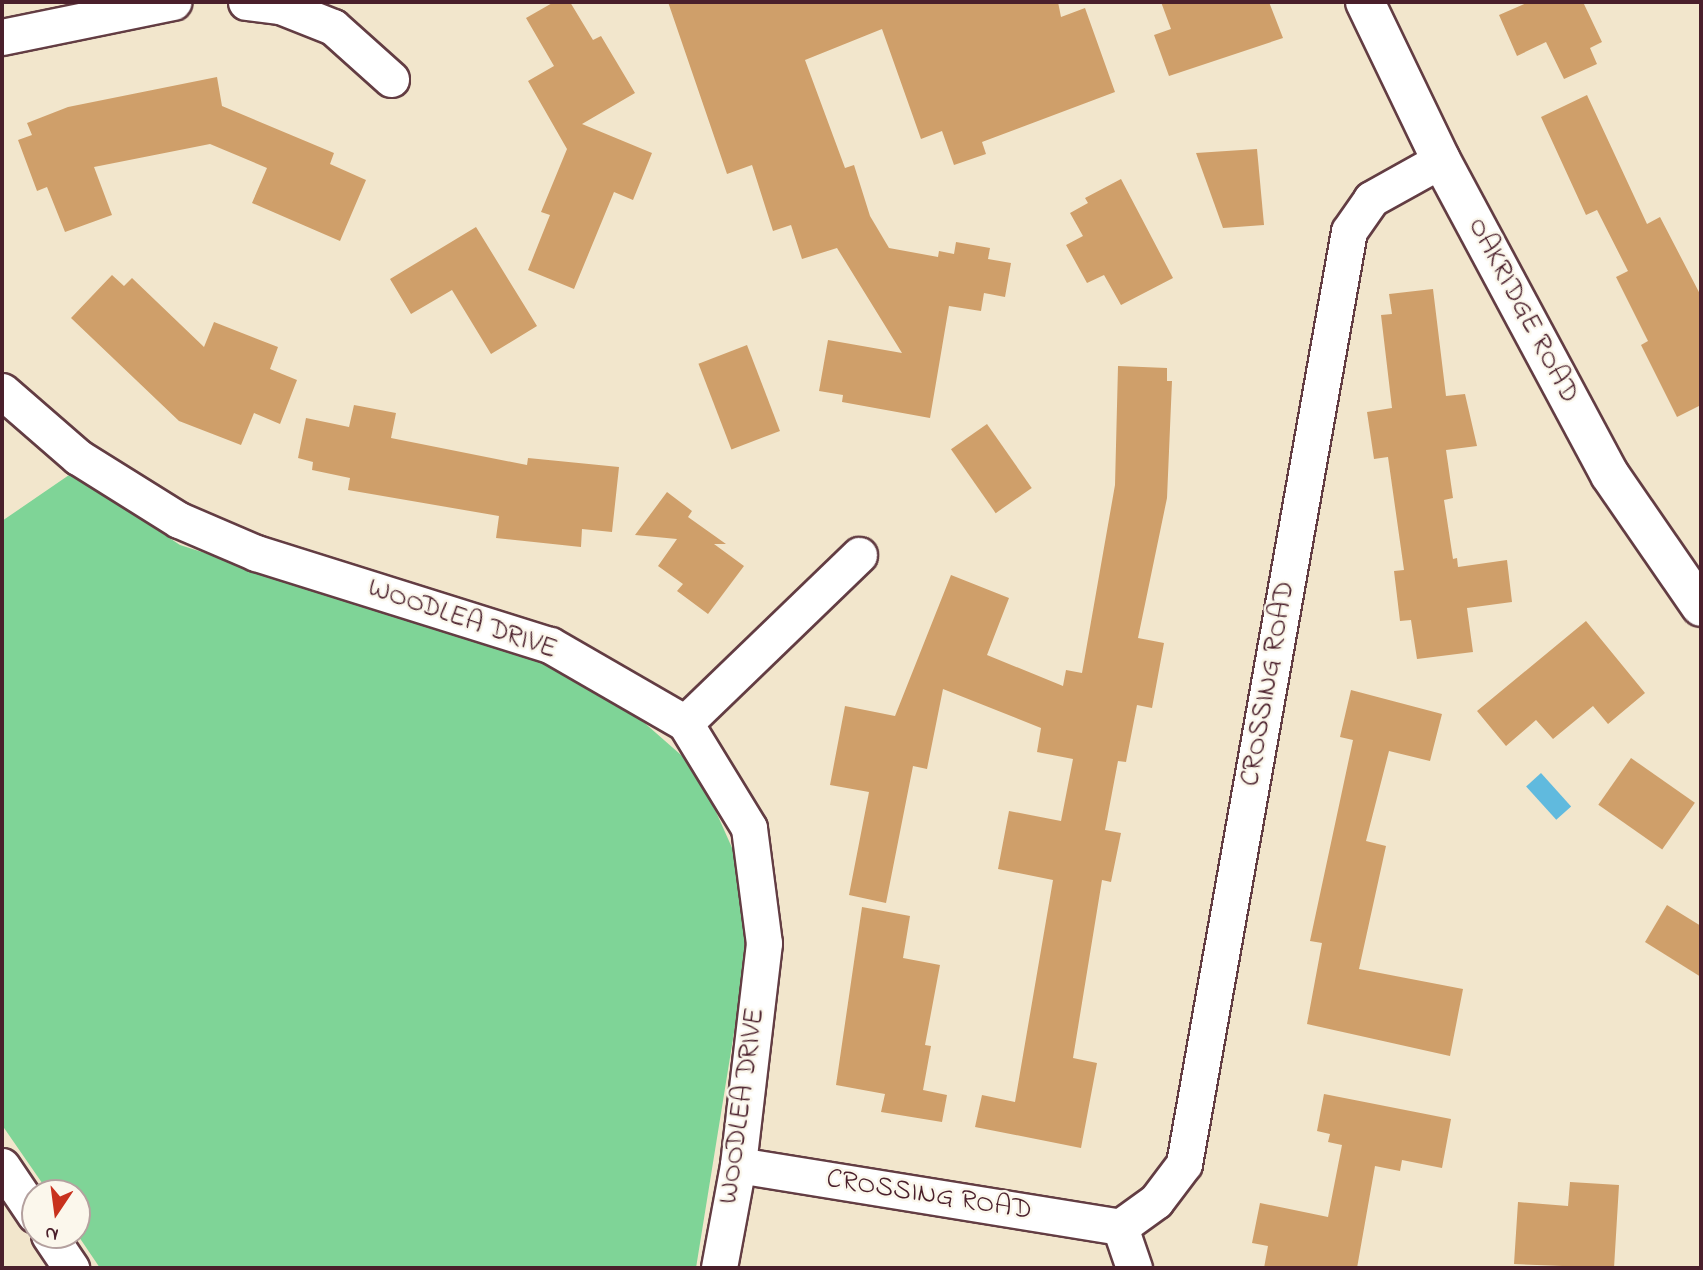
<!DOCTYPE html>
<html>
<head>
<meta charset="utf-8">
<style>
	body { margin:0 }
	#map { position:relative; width:1703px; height:1270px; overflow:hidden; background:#f2e6cc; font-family:"Indie Flower",sans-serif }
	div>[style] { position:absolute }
	.green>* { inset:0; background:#7fd497 }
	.water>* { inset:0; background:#60bade; transform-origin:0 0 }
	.building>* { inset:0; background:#cf9f6a; transform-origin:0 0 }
	.roads { filter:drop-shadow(2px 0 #633d43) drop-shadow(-2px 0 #633d43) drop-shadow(0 2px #633d43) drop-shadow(0 -2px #633d43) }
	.street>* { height:35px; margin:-17.5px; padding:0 17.5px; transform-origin:17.5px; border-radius:17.5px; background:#fff }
	.secondary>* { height:38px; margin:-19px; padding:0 19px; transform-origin:19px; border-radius:19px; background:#fff }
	span { translate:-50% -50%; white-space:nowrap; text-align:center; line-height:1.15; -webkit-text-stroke:5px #fbf7ec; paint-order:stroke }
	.street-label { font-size:28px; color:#4a1f2b }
	.frame { position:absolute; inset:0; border:4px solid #4a1f2b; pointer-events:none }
	.north { position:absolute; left:21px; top:1179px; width:70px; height:70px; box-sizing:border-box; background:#fbf7ec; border:2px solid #b4a19f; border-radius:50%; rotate:193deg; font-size:19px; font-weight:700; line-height:28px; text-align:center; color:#4a1f2b }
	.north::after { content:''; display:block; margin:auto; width:24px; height:32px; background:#c8321e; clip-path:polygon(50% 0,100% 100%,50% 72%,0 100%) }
</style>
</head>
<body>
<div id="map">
	<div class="green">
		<div style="clip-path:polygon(72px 473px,180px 545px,539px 660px,615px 697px,697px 769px,737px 859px,748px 946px,696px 1268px,100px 1268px,77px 1234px,77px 1193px,49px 1193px,2px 1125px,2px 521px)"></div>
	</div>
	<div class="water">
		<div style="left:1541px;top:773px;width:45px;height:20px;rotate:48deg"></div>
	</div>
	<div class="building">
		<div style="clip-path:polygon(554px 2px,570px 2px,593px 40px,601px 36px,635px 93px,582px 124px,652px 153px,633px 200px,614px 192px,574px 289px,528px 270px,550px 215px,541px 212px,567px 149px,528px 81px,554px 66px,526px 18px)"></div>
		<div style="clip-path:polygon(668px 2px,1058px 2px,1061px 17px,1085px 8px,1115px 92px,982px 142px,986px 154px,954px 165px,942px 131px,921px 139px,882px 29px,805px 60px,845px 168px,854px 165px,870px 216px,889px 248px,938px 257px,939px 251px,954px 254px,956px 242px,990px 248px,988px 259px,1011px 263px,1005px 297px,984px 293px,981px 311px,949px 306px,930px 418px,842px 402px,843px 395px,819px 391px,828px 340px,902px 353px,837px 248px,802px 259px,791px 225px,773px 231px,752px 165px,727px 174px)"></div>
		<div style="clip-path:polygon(1161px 2px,1269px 2px,1283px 38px,1169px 76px,1154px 35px,1171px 29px)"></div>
		<div style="clip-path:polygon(1529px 2px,1583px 2px,1602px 42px,1590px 48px,1597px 64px,1564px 79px,1546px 42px,1517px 56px,1499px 15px)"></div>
		<div style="clip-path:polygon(217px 77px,222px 106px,334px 153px,330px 164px,366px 180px,340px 241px,252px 203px,267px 168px,210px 144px,94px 167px,112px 215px,65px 232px,47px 187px,37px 191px,18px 140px,32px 135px,27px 123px,68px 107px)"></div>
		<div style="clip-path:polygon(1587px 95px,1647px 224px,1660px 217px,1701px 296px,1701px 405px,1677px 417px,1641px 345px,1648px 341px,1616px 277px,1628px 271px,1597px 210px,1586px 215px,1541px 117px)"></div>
		<div style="clip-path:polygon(1257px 149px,1264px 225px,1223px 228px,1196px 153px)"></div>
		<div style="clip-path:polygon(1121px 179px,1173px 278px,1121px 305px,1104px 275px,1087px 283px,1066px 245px,1083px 236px,1070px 213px,1088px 203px,1085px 198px)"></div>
		<div style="clip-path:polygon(476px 227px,537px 326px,491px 354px,452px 290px,411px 314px,390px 279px)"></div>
		<div style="clip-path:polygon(112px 275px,124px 286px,132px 278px,204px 347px,214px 322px,278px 347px,270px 369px,297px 380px,280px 424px,254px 413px,241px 445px,179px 421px,71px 318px)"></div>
		<div style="clip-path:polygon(1433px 289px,1446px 396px,1465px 394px,1477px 446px,1446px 450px,1453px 498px,1444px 500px,1453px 559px,1457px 558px,1458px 567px,1507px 560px,1512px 602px,1467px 608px,1473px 652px,1417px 659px,1411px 620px,1400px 621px,1394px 571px,1404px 570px,1388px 457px,1374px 459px,1367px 412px,1392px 408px,1381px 315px,1392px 314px,1389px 294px)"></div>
		<div style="left:747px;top:345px;width:92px;height:52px;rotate:69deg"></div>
		<div style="clip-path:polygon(1118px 366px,1167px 368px,1167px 381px,1172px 381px,1167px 498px,1138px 638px,1164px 643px,1152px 708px,1137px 705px,1126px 762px,1118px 761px,1105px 830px,1121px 833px,1111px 882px,1102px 880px,1073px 1058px,1097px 1063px,1081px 1148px,975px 1127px,982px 1095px,1015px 1102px,1053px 880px,998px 869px,1009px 811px,1061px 821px,1073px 759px,1037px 752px,1041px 728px,943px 689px,927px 769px,913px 766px,886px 903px,849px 895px,869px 792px,830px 785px,845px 706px,895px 716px,951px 575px,1009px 598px,987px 655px,1063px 686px,1066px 670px,1082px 673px,1115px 485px)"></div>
		<div style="clip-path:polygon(354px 405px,396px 413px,391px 438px,527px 465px,528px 458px,619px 467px,612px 532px,582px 529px,581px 547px,496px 538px,499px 516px,348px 490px,350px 478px,312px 470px,313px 462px,298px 458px,306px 418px,349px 427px)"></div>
		<div style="left:987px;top:424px;width:78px;height:44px;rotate:55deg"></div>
		<div style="clip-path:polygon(667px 492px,692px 511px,688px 517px,726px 544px,714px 544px,744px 566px,708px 614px,677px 591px,683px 584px,658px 566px,677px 539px,635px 535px)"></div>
		<div style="clip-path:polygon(1586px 621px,1645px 693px,1608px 724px,1593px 706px,1553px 739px,1536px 720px,1506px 746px,1477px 711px)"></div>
		<div style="clip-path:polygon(1351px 690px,1442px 714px,1430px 761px,1389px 751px,1366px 841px,1386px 846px,1359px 969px,1463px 989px,1450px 1056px,1307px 1024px,1322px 943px,1310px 941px,1353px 740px,1340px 737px)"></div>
		<div style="left:1631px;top:758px;width:78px;height:57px;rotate:35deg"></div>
		<div style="clip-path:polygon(1667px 905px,1701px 926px,1701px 977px,1645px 942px)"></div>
		<div style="clip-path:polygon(862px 907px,910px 916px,903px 958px,940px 965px,925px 1045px,931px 1046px,923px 1090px,947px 1095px,942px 1122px,881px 1112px,885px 1094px,836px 1085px)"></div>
		<div style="clip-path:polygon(1324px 1094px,1451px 1119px,1442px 1168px,1402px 1160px,1400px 1171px,1375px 1166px,1357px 1268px,1264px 1268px,1268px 1246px,1252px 1243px,1260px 1203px,1328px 1217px,1342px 1145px,1328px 1142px,1330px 1134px,1317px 1131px)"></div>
		<div style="clip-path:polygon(1570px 1182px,1619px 1185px,1614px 1268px,1514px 1264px,1518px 1202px,1568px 1206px)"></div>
	</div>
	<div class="roads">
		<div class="street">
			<div style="left:246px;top:2px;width:34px;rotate:7deg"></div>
			<div style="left:280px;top:6px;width:57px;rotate:21.6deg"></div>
			<div style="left:333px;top:27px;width:78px;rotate:41.9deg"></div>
			<div style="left:2px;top:37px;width:175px;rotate:-11.6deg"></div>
			<div style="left:2px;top:391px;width:101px;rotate:41deg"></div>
			<div style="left:78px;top:457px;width:119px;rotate:32deg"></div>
			<div style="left:179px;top:520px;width:84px;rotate:23.2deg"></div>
			<div style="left:256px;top:553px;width:308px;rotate:17.4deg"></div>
			<div style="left:550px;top:645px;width:156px;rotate:30deg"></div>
			<div style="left:685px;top:723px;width:123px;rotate:58.6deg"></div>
			<div style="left:749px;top:828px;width:116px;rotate:82.6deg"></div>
			<div style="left:764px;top:943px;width:224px;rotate:96.7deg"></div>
			<div style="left:738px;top:1165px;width:105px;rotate:100.5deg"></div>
			<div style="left:685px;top:723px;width:242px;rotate:-44deg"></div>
			<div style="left:738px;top:1165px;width:387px;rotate:9.2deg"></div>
			<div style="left:1120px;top:1227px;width:44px;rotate:-35.8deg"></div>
			<div style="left:1156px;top:1201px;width:46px;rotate:-52.9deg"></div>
			<div style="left:1184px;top:1164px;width:947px;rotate:-79.97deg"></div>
			<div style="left:1349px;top:231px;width:39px;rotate:-55deg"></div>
			<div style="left:1371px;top:199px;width:80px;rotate:-29.1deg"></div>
			<div style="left:2px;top:1166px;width:59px;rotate:56deg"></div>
			<div style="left:1120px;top:1227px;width:43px;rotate:71.1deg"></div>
			<div style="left:49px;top:1235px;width:40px;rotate:56deg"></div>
		</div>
		<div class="secondary">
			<div style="left:1365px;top:2px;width:175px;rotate:64.3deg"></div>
			<div style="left:1441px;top:160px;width:357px;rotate:61.8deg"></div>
			<div style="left:1610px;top:475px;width:160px;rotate:55.4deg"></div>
		</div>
	</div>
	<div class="street-label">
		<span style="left:1522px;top:311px;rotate:62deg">OAKRIDGE ROAD</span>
		<span style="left:462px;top:620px;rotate:19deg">WOODLEA DRIVE</span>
		<span style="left:1269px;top:684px;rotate:-80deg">CROSSING ROAD</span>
		<span style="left:743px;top:1106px;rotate:-82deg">WOODLEA DRIVE</span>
		<span style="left:929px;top:1196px;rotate:9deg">CROSSING ROAD</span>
	</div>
	<div class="frame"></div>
	<div class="north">N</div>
</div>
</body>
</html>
